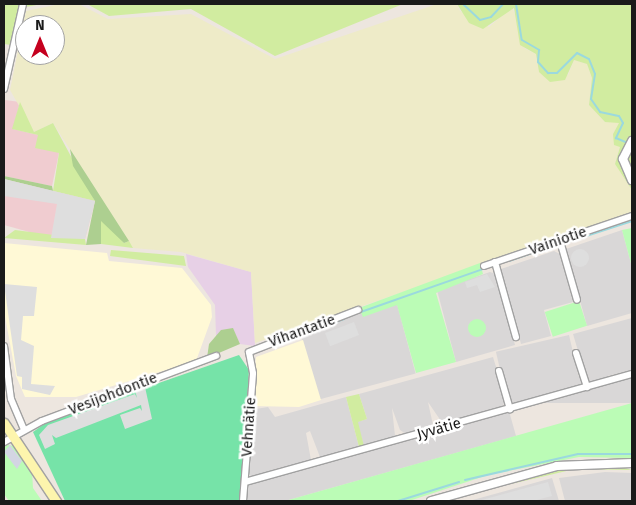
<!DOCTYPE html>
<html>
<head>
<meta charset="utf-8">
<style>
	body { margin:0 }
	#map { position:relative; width:636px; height:505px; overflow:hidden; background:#ede6df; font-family:"Fira Sans",sans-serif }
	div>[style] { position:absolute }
	.residential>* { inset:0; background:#d9d7d7; transform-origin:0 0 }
	.commercial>* { inset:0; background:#f0ccd0 }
	.industrial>* { inset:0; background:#e7d0e6 }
	.education>* { inset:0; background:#fff9d6 }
	.farmland>* { inset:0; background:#eeebc8 }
	.grass>* { inset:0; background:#d1eca0 }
	.forest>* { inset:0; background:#adcf90 }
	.park>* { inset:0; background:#bbfcb6; transform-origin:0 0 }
	.round { border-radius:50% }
	.pitch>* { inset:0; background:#76e3a8 }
	.parking>* { inset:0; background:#dedede; transform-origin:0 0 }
	.plaza>* { inset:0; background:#d3d5e3 }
	.stream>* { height:2px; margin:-1px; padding:0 1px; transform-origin:1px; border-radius:1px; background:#9bd9de }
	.roads { filter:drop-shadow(1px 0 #a1a1a1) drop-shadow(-1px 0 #a1a1a1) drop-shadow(0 1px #a1a1a1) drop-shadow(0 -1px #a1a1a1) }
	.minor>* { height:6px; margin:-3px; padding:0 3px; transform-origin:3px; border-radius:3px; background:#fff }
	.tertiary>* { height:8px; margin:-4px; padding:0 4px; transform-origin:4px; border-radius:4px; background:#fff }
	.secondary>* { height:9px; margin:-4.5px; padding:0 4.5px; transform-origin:4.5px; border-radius:4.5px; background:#fdf5ad }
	span { translate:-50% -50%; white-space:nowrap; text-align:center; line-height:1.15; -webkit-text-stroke:5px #fff; paint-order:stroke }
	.street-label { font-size:15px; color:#1a1a1a }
	.frame { position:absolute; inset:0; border:5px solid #1a1a1a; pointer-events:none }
	.north { position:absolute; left:15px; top:15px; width:50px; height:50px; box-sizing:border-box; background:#fff; border:1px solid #a3a3a3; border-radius:50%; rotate:0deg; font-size:14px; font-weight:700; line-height:20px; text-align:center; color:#1a1a1a }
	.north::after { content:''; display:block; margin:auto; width:18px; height:22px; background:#c5001e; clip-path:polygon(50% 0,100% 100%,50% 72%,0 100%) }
</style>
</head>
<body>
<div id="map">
	<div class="residential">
		<div style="clip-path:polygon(622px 230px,632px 267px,632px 313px,587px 326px,566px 249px)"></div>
		<div style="clip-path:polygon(554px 251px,560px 254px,573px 302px,544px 310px,551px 336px,521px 344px,501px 269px)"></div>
		<div style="clip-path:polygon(490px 272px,496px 274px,515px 345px,456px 362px,437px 290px)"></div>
		<div style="left:397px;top:304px;width:72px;height:101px;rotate:75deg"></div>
		<div style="clip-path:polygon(632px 318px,632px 370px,587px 381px,573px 334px)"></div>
		<div style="left:569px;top:335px;width:50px;height:75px;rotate:77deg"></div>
		<div style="clip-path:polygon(493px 357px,506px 400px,502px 407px,443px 424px,428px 402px,433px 425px,406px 434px,400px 430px,392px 408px,395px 436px,364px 446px,357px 422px,367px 419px,359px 394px)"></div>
		<div style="left:632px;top:376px;width:27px;height:124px;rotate:90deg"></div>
		<div style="clip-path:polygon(346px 397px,359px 447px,320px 457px,310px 431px,306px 433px,311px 460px,253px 477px,247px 474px,250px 410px,268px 407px,275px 417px)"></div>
		<div style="clip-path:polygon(509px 411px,516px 436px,285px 501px,246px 501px,246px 485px)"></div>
		<div style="clip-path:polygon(605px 472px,632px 473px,632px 501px,565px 501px,559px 478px)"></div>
		<div style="clip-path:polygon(552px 478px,559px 501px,469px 501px)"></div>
	</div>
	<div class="commercial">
		<div style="clip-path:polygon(5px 100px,20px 102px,13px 129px,38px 135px,59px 153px,52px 186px,4px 176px)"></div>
		<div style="clip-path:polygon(4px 179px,95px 201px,85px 239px,51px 238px,4px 225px)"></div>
	</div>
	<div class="industrial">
		<div style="clip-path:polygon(186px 254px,251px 272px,255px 346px,240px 344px,233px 329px,216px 336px,215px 305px,188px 267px)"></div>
	</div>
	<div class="education">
		<div style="clip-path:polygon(4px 243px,107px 253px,109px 261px,182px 268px,211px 305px,212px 317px,196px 361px,76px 397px,25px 397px,16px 376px,4px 311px)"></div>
		<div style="clip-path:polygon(303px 340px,321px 400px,299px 407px,252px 406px,256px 357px)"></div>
	</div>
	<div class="farmland">
		<div style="clip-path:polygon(evenodd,60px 4px,79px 4px,108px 19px,191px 14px,275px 59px,437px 4px,457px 4px,460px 11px,489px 27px,512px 7px,520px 27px,519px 40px,524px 48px,536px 54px,539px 72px,568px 75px,574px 60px,587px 64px,592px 78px,589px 105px,605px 122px,620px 122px,613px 134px,620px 147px,615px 164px,632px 190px,632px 213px,255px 343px,251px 272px,181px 252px,133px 248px,53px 123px,34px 132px,10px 90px,26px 11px,60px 4px,25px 25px,55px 25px,55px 55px,25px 55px,25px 25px)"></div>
	</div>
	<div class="grass">
		<div style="clip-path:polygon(4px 4px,42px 4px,20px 8px,11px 45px,4px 44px)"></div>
		<div style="clip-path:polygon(87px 4px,403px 4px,275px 56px,191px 9px,109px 16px)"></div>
		<div style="clip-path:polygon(457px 4px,632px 4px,632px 190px,615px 164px,620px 147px,614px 145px,613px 134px,619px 123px,605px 122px,589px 105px,592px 78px,587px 64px,574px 60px,565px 80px,550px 82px,539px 72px,536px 54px,520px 45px,514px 8px,483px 29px,469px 23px)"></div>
		<div style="clip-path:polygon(20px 102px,34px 132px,53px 123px,95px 201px,53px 191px,59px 153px,35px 148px,38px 135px,12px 129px)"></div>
		<div style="clip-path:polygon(105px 220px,124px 243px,129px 241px,133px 248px,101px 244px,100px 221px)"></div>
		<div style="clip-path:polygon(15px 230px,85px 239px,86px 245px,4px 238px)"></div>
		<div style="clip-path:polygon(111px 250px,184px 256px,186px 266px,110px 256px)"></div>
		<div style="clip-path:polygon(359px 394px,367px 419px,358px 422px,364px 446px,359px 447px,346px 397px)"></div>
		<div style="clip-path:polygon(610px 464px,632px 470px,575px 469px,507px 485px,568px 468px)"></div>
	</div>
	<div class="forest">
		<div style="clip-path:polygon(70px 149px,129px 241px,124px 243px,101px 221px,101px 244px,86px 245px,95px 201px,73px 166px)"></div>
		<div style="clip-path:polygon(4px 176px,52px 186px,53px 191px,4px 179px)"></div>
		<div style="clip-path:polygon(233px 328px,240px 344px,207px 358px,209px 344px,221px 330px)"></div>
	</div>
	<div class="park">
		<div style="clip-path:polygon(632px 228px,632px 267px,622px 230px)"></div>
		<div style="clip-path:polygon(480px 263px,483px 274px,436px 293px,456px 362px,416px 373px,397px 305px,363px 317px,359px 308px)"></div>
		<div style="left:579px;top:301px;width:26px;height:36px;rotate:72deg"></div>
		<div class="round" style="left:468px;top:319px;width:18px;height:18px"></div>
		<div style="clip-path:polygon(632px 403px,632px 458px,579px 457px,488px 475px,409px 501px,285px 501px)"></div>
		<div style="clip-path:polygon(8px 445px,14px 446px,32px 471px,33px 488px,42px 501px,9px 501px,4px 494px,4px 447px)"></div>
	</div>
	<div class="pitch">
		<div style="clip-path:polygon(239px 355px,249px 370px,241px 501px,65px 501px,33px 432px,47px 422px)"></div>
	</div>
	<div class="parking">
		<div style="clip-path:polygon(4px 179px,95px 201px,85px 239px,51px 238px,57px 204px,4px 196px)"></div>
		<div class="round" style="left:571px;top:249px;width:18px;height:18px"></div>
		<div style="clip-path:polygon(487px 274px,495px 287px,480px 292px,477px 285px,467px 288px,465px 282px)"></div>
		<div style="clip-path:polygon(4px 284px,37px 287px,34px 316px,23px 316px,21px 340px,34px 346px,31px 384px,55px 386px,50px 395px,22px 389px,22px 377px,17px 376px)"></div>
		<div style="left:354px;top:322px;width:14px;height:31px;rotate:69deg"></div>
		<div style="clip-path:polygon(145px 387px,152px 419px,125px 429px,120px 415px,140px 408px,142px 411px,141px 405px,56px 438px,52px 435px,55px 444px,45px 449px,39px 435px,48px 425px,135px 394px,137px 398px,135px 390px)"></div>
		<div style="clip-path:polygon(548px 482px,552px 496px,533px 501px,478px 501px)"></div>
	</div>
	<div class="plaza">
		<div style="clip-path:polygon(10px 445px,22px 461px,17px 469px,4px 452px)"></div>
	</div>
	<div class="stream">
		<div style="left:463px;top:4px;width:23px;rotate:43deg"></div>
		<div style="left:480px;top:20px;width:11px;rotate:-15deg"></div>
		<div style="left:491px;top:17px;width:18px;rotate:-47deg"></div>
		<div style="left:516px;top:4px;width:36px;rotate:81deg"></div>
		<div style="left:522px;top:40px;width:20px;rotate:30deg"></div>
		<div style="left:539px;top:50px;width:12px;rotate:95deg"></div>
		<div style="left:538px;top:62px;width:15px;rotate:48deg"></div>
		<div style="left:548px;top:73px;width:9px"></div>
		<div style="left:557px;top:73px;width:28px;rotate:-45deg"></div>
		<div style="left:577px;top:53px;width:13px;rotate:27deg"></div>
		<div style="left:589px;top:59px;width:16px;rotate:68deg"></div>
		<div style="left:595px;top:74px;width:25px;rotate:99deg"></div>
		<div style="left:591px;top:99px;width:16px;rotate:55deg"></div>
		<div style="left:600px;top:112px;width:19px;rotate:12deg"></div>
		<div style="left:619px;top:116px;width:8px;rotate:60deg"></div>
		<div style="left:623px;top:123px;width:17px;rotate:115deg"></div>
		<div style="left:616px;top:138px;width:13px;rotate:23deg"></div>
		<div style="left:577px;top:239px;width:58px;rotate:-18.1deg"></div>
		<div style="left:568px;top:242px;width:5px;rotate:-22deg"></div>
		<div style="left:545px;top:249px;width:9px;rotate:-18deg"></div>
		<div style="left:509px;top:261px;width:31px;rotate:-19deg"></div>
		<div style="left:358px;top:313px;width:133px;rotate:-19.4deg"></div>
		<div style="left:327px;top:325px;width:18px;rotate:-19deg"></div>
		<div style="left:465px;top:480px;width:116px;rotate:-13deg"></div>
		<div style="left:578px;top:454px;width:54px"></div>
		<div style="left:398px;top:501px;width:64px;rotate:-17.3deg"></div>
	</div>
	<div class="roads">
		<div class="minor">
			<div style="left:4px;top:89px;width:87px;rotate:-77.4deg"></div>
			<div style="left:560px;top:241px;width:61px;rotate:73.9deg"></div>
			<div style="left:495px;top:262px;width:78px;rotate:74.4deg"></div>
			<div style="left:484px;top:266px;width:156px;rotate:-18.7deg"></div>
			<div style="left:4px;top:346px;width:53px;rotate:82.5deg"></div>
			<div style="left:11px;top:399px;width:33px;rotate:67deg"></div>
			<div style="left:576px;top:353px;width:36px;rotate:72deg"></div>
			<div style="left:499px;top:371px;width:40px;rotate:74deg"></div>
			<div style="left:4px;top:442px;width:43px;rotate:-28.9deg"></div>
			<div style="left:42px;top:421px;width:186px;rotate:-20.5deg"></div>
			<div style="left:245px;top:482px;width:402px;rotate:-15.6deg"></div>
			<div style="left:243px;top:501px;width:128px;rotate:-85.5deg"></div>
			<div style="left:253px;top:373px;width:21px;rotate:-101deg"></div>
			<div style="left:249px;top:352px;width:117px;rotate:-21.1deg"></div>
		</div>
		<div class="tertiary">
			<div style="left:632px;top:141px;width:20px;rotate:117deg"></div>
			<div style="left:623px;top:159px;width:23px;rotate:67deg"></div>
			<div style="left:431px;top:501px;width:131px;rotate:-15.5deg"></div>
			<div style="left:557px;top:466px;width:75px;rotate:-2.3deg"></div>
		</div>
		<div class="secondary">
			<div style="left:4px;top:423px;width:94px;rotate:56.3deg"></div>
		</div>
	</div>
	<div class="street-label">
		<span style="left:558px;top:241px;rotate:-19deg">Vainiotie</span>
		<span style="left:302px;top:331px;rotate:-20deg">Vihantatie</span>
		<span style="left:113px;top:394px;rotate:-21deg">Vesijohdontie</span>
		<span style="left:249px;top:427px;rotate:-86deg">Vehnätie</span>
		<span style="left:439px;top:429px;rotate:-16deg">Jyvätie</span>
	</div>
	<div class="frame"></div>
	<div class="north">N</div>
</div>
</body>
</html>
